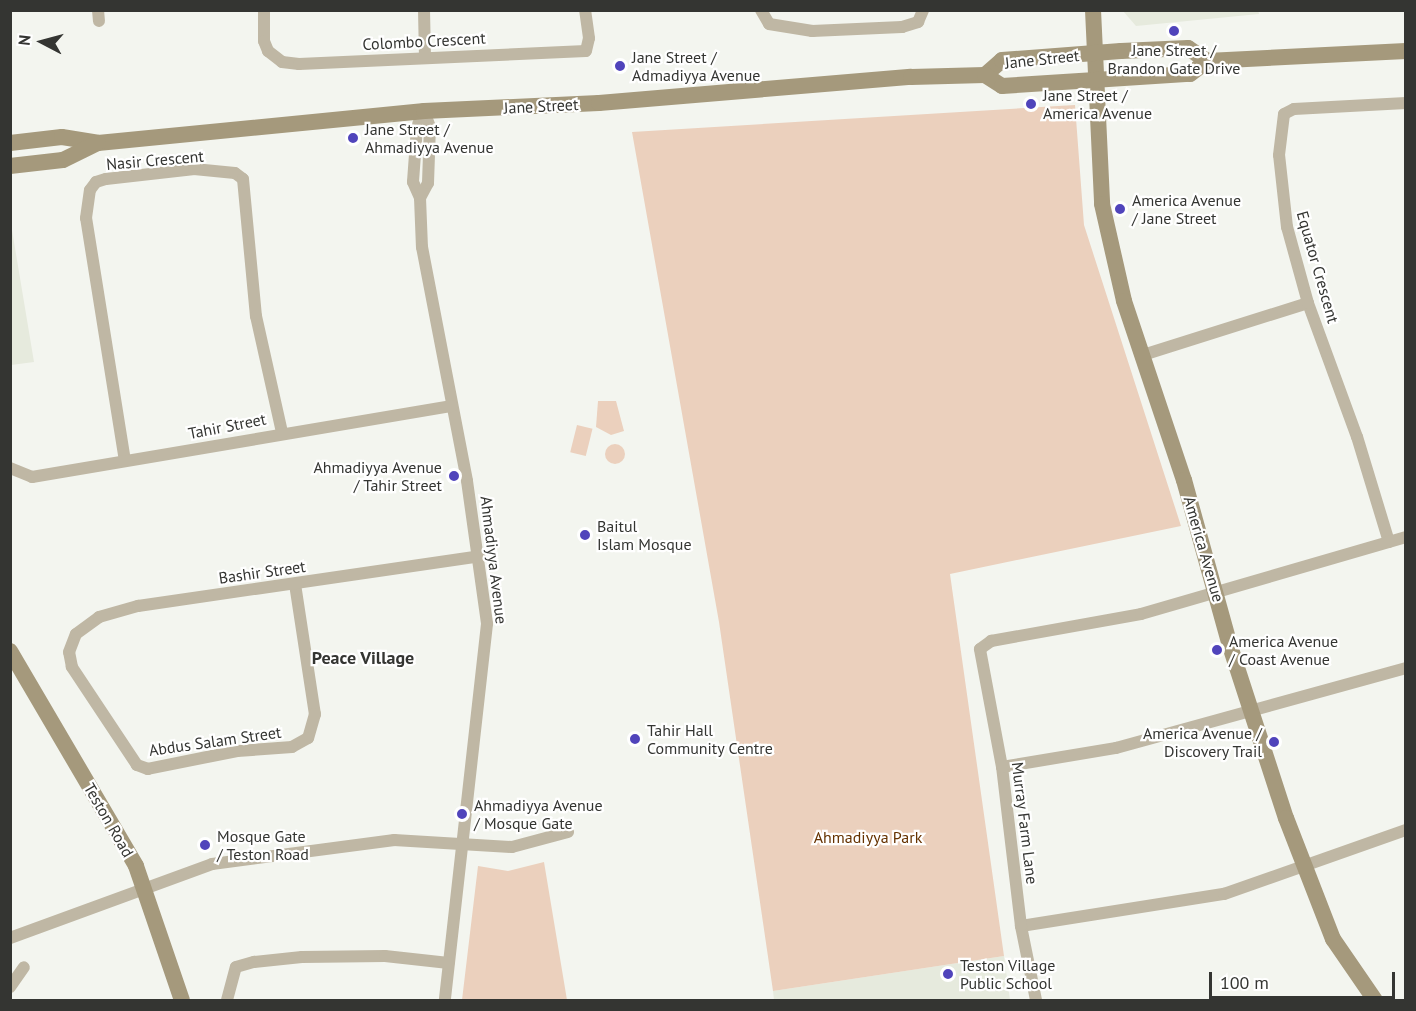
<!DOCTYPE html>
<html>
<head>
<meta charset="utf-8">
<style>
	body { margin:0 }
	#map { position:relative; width:1416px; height:1011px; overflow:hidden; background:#f3f5ef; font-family:"PT Sans",sans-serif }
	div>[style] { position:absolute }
	.built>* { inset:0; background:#e6eadd }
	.green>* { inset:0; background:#ebd0bd; transform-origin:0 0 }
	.round { border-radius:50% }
	.street>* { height:12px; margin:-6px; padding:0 6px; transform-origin:6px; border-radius:6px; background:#bfb7a4 }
	.secondary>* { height:16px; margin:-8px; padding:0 8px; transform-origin:8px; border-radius:8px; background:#a5997c }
	.dots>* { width:16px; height:16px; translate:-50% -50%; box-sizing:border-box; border:3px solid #fff; border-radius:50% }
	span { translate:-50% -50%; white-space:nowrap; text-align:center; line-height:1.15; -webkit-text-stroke:4.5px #fff; paint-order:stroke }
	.street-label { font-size:16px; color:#343532 }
	.poi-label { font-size:16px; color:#343532 }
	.left { translate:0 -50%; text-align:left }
	.right { translate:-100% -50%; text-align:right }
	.park-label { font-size:16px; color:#653200 }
	.neighbourhood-label { font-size:18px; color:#343532; font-weight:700 }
	.frame { position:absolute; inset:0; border:12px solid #343532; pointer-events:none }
	.north { position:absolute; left:12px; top:12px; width:60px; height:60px; -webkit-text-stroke:4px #fff; paint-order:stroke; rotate:276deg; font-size:16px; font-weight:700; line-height:24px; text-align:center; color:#343532 }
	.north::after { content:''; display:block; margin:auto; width:21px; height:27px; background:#343532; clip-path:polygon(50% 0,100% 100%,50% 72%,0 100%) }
	.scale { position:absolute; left:1209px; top:972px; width:186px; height:27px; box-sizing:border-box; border:3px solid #343532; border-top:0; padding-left:8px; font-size:18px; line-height:21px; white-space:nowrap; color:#343532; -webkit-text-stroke:4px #fff; paint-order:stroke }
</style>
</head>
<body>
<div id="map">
	<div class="built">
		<div style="clip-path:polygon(1258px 10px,1259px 14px,1136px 26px,1123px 11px)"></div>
		<div style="clip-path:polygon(11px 224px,34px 362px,11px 365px,10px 365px)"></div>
		<div style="clip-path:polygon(1004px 956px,1010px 1000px,774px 1000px,773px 991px)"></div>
	</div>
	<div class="green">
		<div style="clip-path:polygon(1075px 105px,1084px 225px,1181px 526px,950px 574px,1004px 956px,773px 991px,719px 622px,632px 132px)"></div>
		<div style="clip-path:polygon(598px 401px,616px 401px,624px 431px,611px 435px,596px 427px)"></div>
		<div style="left:577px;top:425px;width:16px;height:28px;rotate:14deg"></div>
		<div class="round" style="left:605px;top:444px;width:20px;height:20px"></div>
		<div style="clip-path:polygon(544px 862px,567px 1000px,462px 1000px,478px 866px,508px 871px)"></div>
	</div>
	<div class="street">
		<div style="left:98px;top:10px;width:11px;rotate:85deg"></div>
		<div style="left:264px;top:10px;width:31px;rotate:90deg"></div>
		<div style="left:264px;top:41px;width:11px;rotate:68deg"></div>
		<div style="left:268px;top:51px;width:18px;rotate:38deg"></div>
		<div style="left:282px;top:62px;width:17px;rotate:7deg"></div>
		<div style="left:299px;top:64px;width:287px;rotate:-2.6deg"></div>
		<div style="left:586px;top:51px;width:13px;rotate:-77deg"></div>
		<div style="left:589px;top:38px;width:28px;rotate:-98deg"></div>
		<div style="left:424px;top:10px;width:47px;rotate:88.8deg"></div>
		<div style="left:761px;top:10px;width:16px;rotate:60deg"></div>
		<div style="left:769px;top:24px;width:44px;rotate:9.2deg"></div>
		<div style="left:812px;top:31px;width:90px;rotate:-2.5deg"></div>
		<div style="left:902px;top:27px;width:17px;rotate:-17deg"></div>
		<div style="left:918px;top:22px;width:13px;rotate:-67deg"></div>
		<div style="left:424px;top:111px;width:17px;rotate:114deg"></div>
		<div style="left:417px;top:127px;width:55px;rotate:94.2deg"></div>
		<div style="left:413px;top:182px;width:17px;rotate:66deg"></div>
		<div style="left:420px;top:198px;width:49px;rotate:87.7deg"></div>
		<div style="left:422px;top:247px;width:238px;rotate:79.1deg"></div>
		<div style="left:467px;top:481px;width:144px;rotate:82deg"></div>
		<div style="left:487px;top:624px;width:378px;rotate:96.4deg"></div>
		<div style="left:420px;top:198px;width:17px;rotate:-62deg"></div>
		<div style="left:428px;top:183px;width:56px;rotate:-88deg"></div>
		<div style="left:430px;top:127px;width:17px;rotate:-111deg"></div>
		<div style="left:1143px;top:355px;width:173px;rotate:-17.5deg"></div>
		<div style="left:125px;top:461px;width:246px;rotate:-99.1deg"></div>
		<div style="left:86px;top:218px;width:28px;rotate:-82deg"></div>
		<div style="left:90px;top:190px;width:10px;rotate:-53deg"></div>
		<div style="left:96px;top:182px;width:10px;rotate:-17deg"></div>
		<div style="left:106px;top:179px;width:89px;rotate:-6.5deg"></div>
		<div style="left:194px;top:169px;width:41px;rotate:5.6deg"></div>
		<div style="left:235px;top:173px;width:10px;rotate:37deg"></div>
		<div style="left:243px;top:179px;width:138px;rotate:84.6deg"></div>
		<div style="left:256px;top:316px;width:119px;rotate:77.4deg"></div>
		<div style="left:10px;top:468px;width:24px;rotate:22deg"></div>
		<div style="left:32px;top:477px;width:426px;rotate:-9.6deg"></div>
		<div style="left:1389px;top:542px;width:110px;rotate:-106.9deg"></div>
		<div style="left:1357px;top:437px;width:143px;rotate:-110.1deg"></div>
		<div style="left:1308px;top:303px;width:79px;rotate:-105.4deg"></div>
		<div style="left:1287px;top:227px;width:72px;rotate:-96.3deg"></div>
		<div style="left:1279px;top:155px;width:41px;rotate:-83deg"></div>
		<div style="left:1284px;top:114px;width:11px;rotate:-27deg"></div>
		<div style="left:1294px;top:109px;width:112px;rotate:-3.1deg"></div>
		<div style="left:295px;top:584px;width:132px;rotate:81.3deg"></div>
		<div style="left:315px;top:714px;width:25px;rotate:106deg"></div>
		<div style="left:308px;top:738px;width:18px;rotate:151deg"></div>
		<div style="left:292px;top:747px;width:55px;rotate:175.8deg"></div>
		<div style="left:237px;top:751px;width:91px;rotate:168.6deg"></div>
		<div style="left:148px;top:769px;width:12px;rotate:-160deg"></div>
		<div style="left:137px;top:765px;width:118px;rotate:-123.6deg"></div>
		<div style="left:72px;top:667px;width:15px;rotate:-101deg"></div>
		<div style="left:69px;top:652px;width:19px;rotate:-69deg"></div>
		<div style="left:76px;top:634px;width:29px;rotate:-36deg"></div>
		<div style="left:99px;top:617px;width:41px;rotate:-15.8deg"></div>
		<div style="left:138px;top:606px;width:345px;rotate:-8.3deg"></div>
		<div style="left:1002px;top:767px;width:116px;rotate:-9.5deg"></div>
		<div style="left:1116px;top:748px;width:301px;rotate:-15.4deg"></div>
		<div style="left:1021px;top:926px;width:206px;rotate:-9deg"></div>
		<div style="left:1224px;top:894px;width:193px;rotate:-19.4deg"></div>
		<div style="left:10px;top:938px;width:215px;rotate:-20.1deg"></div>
		<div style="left:212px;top:864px;width:184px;rotate:-7.5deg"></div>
		<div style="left:394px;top:840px;width:118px;rotate:3.4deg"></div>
		<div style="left:512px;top:847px;width:58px;rotate:-15deg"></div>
		<div style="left:10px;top:987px;width:24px;rotate:-55deg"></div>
		<div style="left:227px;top:1000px;width:34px;rotate:-75deg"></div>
		<div style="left:236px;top:967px;width:19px;rotate:-16deg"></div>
		<div style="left:254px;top:962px;width:48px;rotate:-5.9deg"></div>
		<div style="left:302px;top:957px;width:83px;rotate:-0.7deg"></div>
		<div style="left:385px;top:956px;width:64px;rotate:6.2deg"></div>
		<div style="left:1036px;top:1000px;width:76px;rotate:-101.5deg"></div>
		<div style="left:1021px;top:926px;width:160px;rotate:-96.8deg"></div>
		<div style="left:1002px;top:767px;width:120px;rotate:-100.6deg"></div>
		<div style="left:980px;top:649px;width:14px;rotate:-36deg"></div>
		<div style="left:991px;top:641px;width:152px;rotate:-10.2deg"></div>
		<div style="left:1141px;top:614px;width:276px;rotate:-16.2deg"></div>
	</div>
	<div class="secondary">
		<div style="left:1093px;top:10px;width:194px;rotate:87.3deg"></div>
		<div style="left:1102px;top:204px;width:99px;rotate:77.2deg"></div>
		<div style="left:1124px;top:301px;width:189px;rotate:71.5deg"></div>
		<div style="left:1184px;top:480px;width:172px;rotate:74.5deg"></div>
		<div style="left:1230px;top:646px;width:181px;rotate:72deg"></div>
		<div style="left:1286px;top:818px;width:130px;rotate:68.8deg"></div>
		<div style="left:1333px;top:939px;width:74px;rotate:55.5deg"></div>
		<div style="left:985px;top:75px;width:23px;rotate:-41deg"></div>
		<div style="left:1002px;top:60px;width:119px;rotate:-4.3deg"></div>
		<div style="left:1121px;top:51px;width:67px;rotate:-2.6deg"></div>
		<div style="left:1188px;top:48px;width:23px;rotate:34deg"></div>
		<div style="left:10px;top:143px;width:52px;rotate:-6.6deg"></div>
		<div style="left:62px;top:137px;width:36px;rotate:9deg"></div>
		<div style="left:98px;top:143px;width:328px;rotate:-5.6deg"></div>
		<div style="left:424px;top:111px;width:175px;rotate:-2.6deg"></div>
		<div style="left:599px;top:103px;width:313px;rotate:-4.8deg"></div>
		<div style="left:911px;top:77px;width:74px;rotate:-1.5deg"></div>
		<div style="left:985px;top:75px;width:20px;rotate:33deg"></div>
		<div style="left:1002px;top:86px;width:188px;rotate:-3.7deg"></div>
		<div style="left:1190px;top:74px;width:21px;rotate:-37deg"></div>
		<div style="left:1207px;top:61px;width:199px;rotate:-2.9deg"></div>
		<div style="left:10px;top:166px;width:53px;rotate:-6.5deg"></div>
		<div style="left:63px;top:160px;width:39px;rotate:-26deg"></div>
		<div style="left:10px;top:651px;width:249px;rotate:59.6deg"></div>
		<div style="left:136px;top:866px;width:142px;rotate:71.1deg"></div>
	</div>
	<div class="dots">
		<div style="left:1174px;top:31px;background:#5044bb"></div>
		<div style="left:620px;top:66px;background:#5044bb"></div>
		<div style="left:1031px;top:104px;background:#5044bb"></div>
		<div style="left:353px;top:138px;background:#5044bb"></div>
		<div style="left:1120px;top:209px;background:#5044bb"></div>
		<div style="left:454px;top:476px;background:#5044bb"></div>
		<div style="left:585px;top:535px;background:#5044bb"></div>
		<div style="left:1217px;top:650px;background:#5044bb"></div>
		<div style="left:635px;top:739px;background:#5044bb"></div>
		<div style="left:1274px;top:742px;background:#5044bb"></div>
		<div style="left:462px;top:814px;background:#5044bb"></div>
		<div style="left:205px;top:845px;background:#5044bb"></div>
		<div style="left:948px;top:974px;background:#5044bb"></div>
	</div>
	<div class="street-label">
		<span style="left:424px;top:41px;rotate:-3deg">Colombo Crescent</span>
		<span style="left:1042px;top:59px;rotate:-6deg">Jane Street</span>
		<span style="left:541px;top:106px;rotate:-3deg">Jane Street</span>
		<span style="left:155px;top:160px;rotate:-5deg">Nasir Crescent</span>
		<span style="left:1318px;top:267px;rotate:74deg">Equator Crescent</span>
		<span style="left:227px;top:426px;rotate:-11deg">Tahir Street</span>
		<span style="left:1204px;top:549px;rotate:74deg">America Avenue</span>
		<span style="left:494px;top:560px;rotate:83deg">Ahmadiyya Avenue</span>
		<span style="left:262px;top:572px;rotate:-8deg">Bashir Street</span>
		<span style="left:215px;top:741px;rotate:-8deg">Abdus Salam Street</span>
		<span style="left:109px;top:820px;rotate:60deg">Teston Road</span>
		<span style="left:1025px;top:823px;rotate:83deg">Murray Farm Lane</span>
	</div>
	<div class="poi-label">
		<span style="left:1174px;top:59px">Jane Street /<br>Brandon Gate Drive</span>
		<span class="left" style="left:632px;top:66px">Jane Street /<br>Admadiyya Avenue</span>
		<span class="left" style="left:1043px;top:104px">Jane Street /<br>America Avenue</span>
		<span class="left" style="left:365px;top:138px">Jane Street /<br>Ahmadiyya Avenue</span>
		<span class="left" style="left:1132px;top:209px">America Avenue<br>/ Jane Street</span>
		<span class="right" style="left:442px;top:476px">Ahmadiyya Avenue<br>/ Tahir Street</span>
		<span class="left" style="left:597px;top:535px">Baitul<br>Islam Mosque</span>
		<span class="left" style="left:1229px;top:650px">America Avenue<br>/ Coast Avenue</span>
		<span class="left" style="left:647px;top:739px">Tahir Hall<br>Community Centre</span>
		<span class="right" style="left:1262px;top:742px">America Avenue /<br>Discovery Trail</span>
		<span class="left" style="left:474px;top:814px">Ahmadiyya Avenue<br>/ Mosque Gate</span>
		<span class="left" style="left:217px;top:845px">Mosque Gate<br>/ Teston Road</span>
		<span class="left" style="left:960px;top:974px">Teston Village<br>Public School</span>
	</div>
	<div class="park-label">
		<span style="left:868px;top:837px">Ahmadiyya Park</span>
	</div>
	<div class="neighbourhood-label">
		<span style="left:363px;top:658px">Peace Village</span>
	</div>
	<div class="frame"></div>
	<div class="north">N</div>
	<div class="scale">100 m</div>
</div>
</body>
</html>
